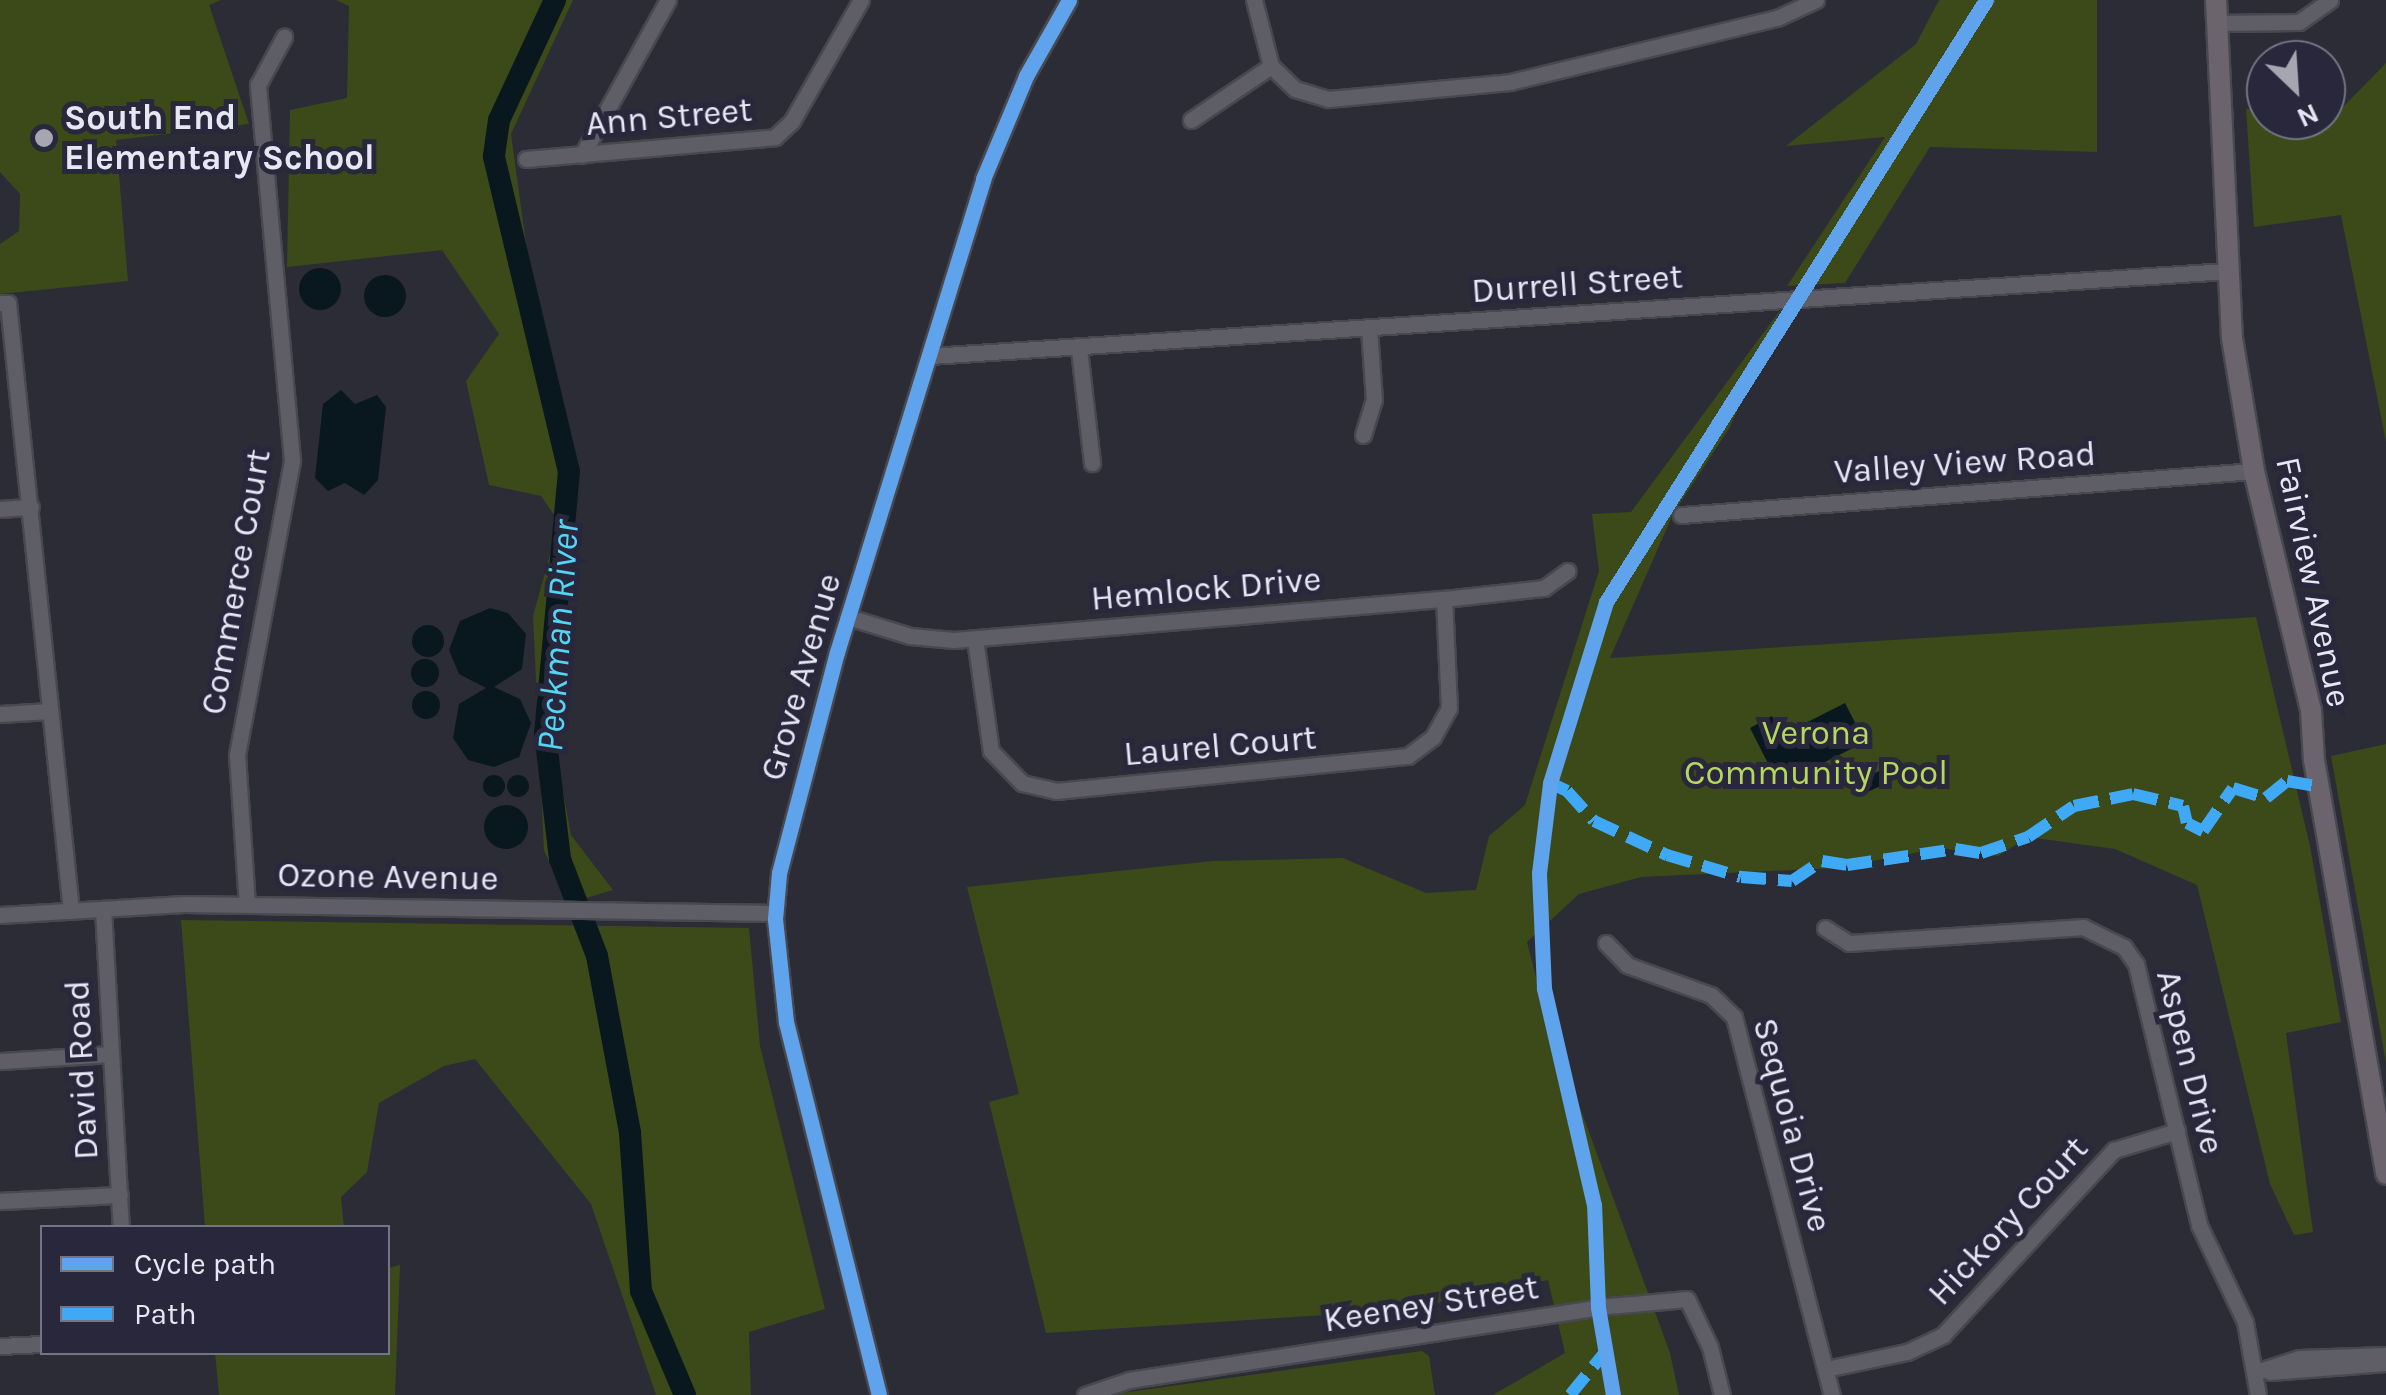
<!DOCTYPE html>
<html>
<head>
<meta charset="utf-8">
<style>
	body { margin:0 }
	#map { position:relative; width:2386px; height:1395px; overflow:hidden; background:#2c2c37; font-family:Karla,sans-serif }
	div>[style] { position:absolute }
	.green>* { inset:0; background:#3c4918 }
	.water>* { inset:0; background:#09181e; transform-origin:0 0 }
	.round { border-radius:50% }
	.river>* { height:22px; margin:-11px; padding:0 11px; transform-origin:11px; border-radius:11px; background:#09181e }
	.roads { filter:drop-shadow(2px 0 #484851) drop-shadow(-2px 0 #484851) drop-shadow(0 2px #484851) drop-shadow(0 -2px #484851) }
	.minor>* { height:15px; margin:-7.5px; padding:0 7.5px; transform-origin:7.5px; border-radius:7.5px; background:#5f5e67 }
	.major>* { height:20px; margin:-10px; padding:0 10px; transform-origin:10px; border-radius:10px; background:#6b646d }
	.quiet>* { height:12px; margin-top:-6px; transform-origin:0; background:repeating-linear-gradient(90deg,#3fa9f5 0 25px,transparent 0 37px) }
	.cycleway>* { height:15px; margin:-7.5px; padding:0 7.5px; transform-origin:7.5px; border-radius:7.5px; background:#60a3ed }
	.dots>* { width:28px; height:28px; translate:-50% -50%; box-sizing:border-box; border:5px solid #28273b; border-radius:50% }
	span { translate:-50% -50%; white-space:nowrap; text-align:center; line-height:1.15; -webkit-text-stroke:10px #28273b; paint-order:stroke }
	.street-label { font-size:35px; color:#e7e7f4 }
	.poi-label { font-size:35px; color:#e7e7f4; font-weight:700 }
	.left { translate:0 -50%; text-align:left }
	.park-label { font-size:35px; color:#b6d660 }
	.water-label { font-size:38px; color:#55d5f6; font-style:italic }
	.legend { position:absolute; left:40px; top:1225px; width:350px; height:130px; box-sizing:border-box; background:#28273b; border:2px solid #747485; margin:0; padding:12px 18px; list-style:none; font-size:30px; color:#e7e7f4 }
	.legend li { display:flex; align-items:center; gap:20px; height:50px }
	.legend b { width:50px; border:2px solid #747485 }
	.north { position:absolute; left:2246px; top:40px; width:100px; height:100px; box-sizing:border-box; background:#28273b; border:2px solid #747485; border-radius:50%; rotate:155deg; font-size:28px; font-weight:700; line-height:40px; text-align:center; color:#e7e7f4 }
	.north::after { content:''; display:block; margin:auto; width:35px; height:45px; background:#a6a6b2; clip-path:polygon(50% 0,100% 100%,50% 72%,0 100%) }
</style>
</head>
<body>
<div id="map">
	<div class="green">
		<div style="clip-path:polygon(0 0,221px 0,209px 5px,249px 124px,116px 140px,128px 281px,0 294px,0 244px,19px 231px,20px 194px,0 172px)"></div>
		<div style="clip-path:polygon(336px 0,573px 0,511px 134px,530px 273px,578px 481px,553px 738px,571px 835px,613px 890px,569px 903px,544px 851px,533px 616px,559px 522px,541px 496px,489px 485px,466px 381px,499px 334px,442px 250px,287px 267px,290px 110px,347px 98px,349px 6px)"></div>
		<div style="clip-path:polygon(1939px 0,2097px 0,2097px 152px,1930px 147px,1845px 283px,1787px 286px,1885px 137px,1786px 146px,1916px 44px)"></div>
		<div style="clip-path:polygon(2386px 63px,2386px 442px,2341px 215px,2254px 227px,2246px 109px,2266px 109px,2266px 120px,2326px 120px,2326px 109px,2341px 109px)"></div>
		<div style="clip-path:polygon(1781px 309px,1730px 427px,1673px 514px,1610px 658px,2256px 617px,2310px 846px,2341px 1022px,2286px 1033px,2313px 1232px,2294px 1235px,2270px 1184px,2197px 885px,2115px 849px,2028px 837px,1998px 856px,1940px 848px,1837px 868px,1641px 877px,1579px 894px,1527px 942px,1545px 1012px,1670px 1353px,1679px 1395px,1493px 1395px,1565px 1353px,1548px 1280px,1403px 1310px,1046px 1333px,989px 1102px,1019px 1094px,967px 887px,1213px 861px,1343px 858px,1426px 893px,1476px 890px,1489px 836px,1525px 805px,1599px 571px,1592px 514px,1631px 512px)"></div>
		<div style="clip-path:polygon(2386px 744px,2386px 1063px,2331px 756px)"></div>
		<div style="clip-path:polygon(181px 920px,749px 928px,760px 1046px,825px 1309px,749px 1332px,751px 1395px,656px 1395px,591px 1204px,475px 1059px,444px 1066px,379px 1103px,367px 1172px,341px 1197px,344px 1227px,205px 1227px)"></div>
		<div style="clip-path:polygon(400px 1265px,395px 1395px,219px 1395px,215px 1353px,388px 1352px,388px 1268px)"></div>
		<div style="clip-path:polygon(1422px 1351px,1429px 1356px,1435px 1395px,1106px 1395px)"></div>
	</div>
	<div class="water">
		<div class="round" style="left:299px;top:268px;width:42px;height:42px"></div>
		<div class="round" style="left:364px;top:275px;width:42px;height:42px"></div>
		<div style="clip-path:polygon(341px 390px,355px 404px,377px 395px,386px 407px,378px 480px,364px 495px,345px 483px,328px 491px,315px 478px,323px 404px)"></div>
		<div style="clip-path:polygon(490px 608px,508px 613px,526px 634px,522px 669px,494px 687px,520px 699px,531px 723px,519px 757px,494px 767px,468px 760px,453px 738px,459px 704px,486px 688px,459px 674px,449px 650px,460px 621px)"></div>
		<div class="round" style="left:412px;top:625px;width:32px;height:32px"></div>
		<div class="round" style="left:411px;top:659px;width:28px;height:28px"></div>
		<div class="round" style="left:412px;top:691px;width:28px;height:28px"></div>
		<div style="clip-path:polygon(1845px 703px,1865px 742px,1779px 785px,1750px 728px,1772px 716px,1782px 735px)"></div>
		<div style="left:1890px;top:766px;width:14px;height:35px;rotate:65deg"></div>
		<div class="round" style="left:507px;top:775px;width:22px;height:22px"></div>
		<div class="round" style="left:483px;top:775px;width:22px;height:22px"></div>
		<div class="round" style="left:484px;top:805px;width:44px;height:44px"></div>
	</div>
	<div class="river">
		<div style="left:555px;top:0;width:132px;rotate:115deg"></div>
		<div style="left:499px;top:120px;width:37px;rotate:98deg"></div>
		<div style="left:494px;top:157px;width:323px;rotate:76.6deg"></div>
		<div style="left:569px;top:471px;width:263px;rotate:95.2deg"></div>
		<div style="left:545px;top:733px;width:127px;rotate:83.2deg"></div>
		<div style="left:560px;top:859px;width:104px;rotate:69.1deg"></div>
		<div style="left:597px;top:956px;width:180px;rotate:79.4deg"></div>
		<div style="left:630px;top:1133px;width:158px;rotate:86deg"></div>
		<div style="left:641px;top:1291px;width:113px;rotate:67.1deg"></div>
	</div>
	<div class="roads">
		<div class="minor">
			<div style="left:1254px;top:0;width:68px;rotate:75.6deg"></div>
			<div style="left:1271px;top:66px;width:33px;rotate:44deg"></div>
			<div style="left:1295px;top:89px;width:34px;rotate:17deg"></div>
			<div style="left:1328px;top:99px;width:183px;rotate:-5.3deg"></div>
			<div style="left:1510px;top:82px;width:275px;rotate:-13.5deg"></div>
			<div style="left:1777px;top:18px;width:43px;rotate:-24.8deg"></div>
			<div style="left:2217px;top:23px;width:82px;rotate:-0.7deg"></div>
			<div style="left:2299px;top:22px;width:38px;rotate:-35deg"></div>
			<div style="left:1191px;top:120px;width:97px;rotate:-34deg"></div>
			<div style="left:582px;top:155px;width:177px;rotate:-61deg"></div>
			<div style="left:526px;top:159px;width:250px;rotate:-5deg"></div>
			<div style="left:775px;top:137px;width:23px;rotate:-43deg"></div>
			<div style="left:792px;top:121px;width:139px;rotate:-60.3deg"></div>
			<div style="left:0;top:303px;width:8px"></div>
			<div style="left:8px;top:303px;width:611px;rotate:84.08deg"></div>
			<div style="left:1079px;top:349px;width:115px;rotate:83.5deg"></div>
			<div style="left:930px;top:356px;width:1300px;rotate:-3.75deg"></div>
			<div style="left:1363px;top:435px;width:37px;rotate:-73deg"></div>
			<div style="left:1374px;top:400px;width:72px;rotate:-94deg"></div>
			<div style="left:0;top:509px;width:31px;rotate:-4deg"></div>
			<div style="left:1681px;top:515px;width:575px;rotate:-4.39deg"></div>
			<div style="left:848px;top:617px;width:65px;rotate:17deg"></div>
			<div style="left:910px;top:636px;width:44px;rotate:5.2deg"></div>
			<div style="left:954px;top:640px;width:492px;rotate:-4.8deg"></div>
			<div style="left:1444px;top:599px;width:101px;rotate:-6.3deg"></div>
			<div style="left:1544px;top:588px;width:29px;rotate:-36deg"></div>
			<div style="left:975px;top:639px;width:113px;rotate:81.9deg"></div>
			<div style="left:991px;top:751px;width:45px;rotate:45.9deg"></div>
			<div style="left:1022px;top:783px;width:35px;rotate:13deg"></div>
			<div style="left:1056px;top:791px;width:354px;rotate:-5.7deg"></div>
			<div style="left:1408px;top:756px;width:31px;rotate:-37deg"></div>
			<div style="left:1433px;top:737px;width:33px;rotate:-61deg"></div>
			<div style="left:1449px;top:708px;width:109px;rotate:-92.6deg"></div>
			<div style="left:0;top:714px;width:50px;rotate:-3.4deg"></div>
			<div style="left:247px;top:905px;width:150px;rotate:-93.8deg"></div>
			<div style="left:237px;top:755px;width:300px;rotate:-79.4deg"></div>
			<div style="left:292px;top:460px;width:377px;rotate:-95.2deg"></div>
			<div style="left:258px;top:85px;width:55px;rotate:-61.6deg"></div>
			<div style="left:103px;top:909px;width:320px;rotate:86.8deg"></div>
			<div style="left:0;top:915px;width:184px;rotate:-3.4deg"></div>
			<div style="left:184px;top:904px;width:591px;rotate:0.87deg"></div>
			<div style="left:1825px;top:928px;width:28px;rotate:32deg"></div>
			<div style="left:1849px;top:943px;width:235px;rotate:-3.9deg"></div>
			<div style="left:2083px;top:927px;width:46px;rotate:26deg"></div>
			<div style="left:2124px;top:947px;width:21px;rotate:55deg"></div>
			<div style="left:2136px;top:964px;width:268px;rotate:76.4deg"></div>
			<div style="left:2199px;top:1225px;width:107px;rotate:64.6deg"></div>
			<div style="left:2245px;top:1322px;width:74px;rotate:79.9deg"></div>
			<div style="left:1606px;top:943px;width:30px;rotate:46deg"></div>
			<div style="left:1627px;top:965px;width:89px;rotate:19.7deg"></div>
			<div style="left:1711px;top:995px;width:32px;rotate:44deg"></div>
			<div style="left:1734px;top:1017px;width:390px;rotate:75.5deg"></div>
			<div style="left:0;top:1061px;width:111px;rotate:-3.6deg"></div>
			<div style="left:0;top:1201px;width:120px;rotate:-2.9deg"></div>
			<div style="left:0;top:1346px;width:42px;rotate:-2.7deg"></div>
			<div style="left:1826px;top:1369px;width:83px;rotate:-11.9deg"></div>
			<div style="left:1907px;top:1352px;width:40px;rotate:-25deg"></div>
			<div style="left:1943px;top:1335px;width:252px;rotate:-47.3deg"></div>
			<div style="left:2114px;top:1150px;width:66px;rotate:-16.8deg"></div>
			<div style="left:2256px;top:1372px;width:45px;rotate:-18deg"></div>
			<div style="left:2299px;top:1358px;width:87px;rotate:-2deg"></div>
			<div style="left:2270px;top:1372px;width:116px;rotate:-4.4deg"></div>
			<div style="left:879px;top:1395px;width:384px;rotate:-104deg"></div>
			<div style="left:786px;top:1022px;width:104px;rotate:-96.1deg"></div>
			<div style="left:775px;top:919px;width:46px;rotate:-85deg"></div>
			<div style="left:779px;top:873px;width:228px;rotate:-75.3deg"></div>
			<div style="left:837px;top:652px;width:495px;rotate:-72.8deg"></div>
			<div style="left:983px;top:179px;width:112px;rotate:-67.3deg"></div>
			<div style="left:1026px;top:76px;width:87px;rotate:-60.5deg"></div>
			<div style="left:1085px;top:1395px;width:46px;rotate:-18.8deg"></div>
			<div style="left:1129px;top:1380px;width:475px;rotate:-8.8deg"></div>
			<div style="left:1598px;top:1307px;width:89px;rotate:-5.1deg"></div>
			<div style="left:1687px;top:1299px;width:53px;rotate:64.4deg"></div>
			<div style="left:1710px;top:1347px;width:49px;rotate:76deg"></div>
		</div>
		<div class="major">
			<div style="left:2216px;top:0;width:338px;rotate:87.3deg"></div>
			<div style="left:2232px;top:338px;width:135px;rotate:80.6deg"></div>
			<div style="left:2254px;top:471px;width:246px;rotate:76.6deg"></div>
			<div style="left:2311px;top:710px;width:50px;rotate:86.6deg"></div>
			<div style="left:2314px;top:760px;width:420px;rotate:80.1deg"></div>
		</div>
	</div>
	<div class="quiet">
		<div style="left:1550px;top:783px;width:19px;rotate:25deg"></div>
		<div style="left:1567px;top:791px;width:40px;rotate:48deg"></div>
		<div style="left:1594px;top:821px;width:81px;rotate:25deg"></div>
		<div style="left:1667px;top:855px;width:77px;rotate:16.6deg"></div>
		<div style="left:1741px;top:877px;width:51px;rotate:4.5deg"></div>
		<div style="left:1792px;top:881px;width:36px;rotate:-34deg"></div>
		<div style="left:1822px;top:861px;width:25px;rotate:9deg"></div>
		<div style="left:1847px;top:865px;width:109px;rotate:-8.4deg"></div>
		<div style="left:1955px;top:849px;width:26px;rotate:9deg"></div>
		<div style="left:1981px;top:853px;width:50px;rotate:-18.8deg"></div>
		<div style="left:2028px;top:837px;width:55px;rotate:-34deg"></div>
		<div style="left:2074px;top:806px;width:60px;rotate:-11.5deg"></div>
		<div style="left:2133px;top:794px;width:51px;rotate:13.5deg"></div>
		<div style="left:2183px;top:806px;width:17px;rotate:77deg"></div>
		<div style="left:2187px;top:823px;width:18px;rotate:27deg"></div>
		<div style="left:2203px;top:831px;width:52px;rotate:-55.1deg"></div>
		<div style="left:2233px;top:788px;width:34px;rotate:17deg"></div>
		<div style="left:2266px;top:798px;width:27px;rotate:-39deg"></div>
		<div style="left:2287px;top:781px;width:34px;rotate:10deg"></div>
		<div style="left:1570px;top:1395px;width:57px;rotate:-50.7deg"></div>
	</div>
	<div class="cycleway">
		<div style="left:879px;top:1395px;width:384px;rotate:-104deg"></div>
		<div style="left:786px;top:1022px;width:104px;rotate:-96.1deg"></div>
		<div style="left:775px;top:919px;width:46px;rotate:-85deg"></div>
		<div style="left:779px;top:873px;width:228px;rotate:-75.3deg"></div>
		<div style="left:837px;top:652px;width:495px;rotate:-72.8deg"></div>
		<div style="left:983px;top:179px;width:112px;rotate:-67.3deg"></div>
		<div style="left:1026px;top:76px;width:87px;rotate:-60.5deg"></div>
		<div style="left:1613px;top:1395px;width:89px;rotate:-99.7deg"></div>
		<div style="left:1598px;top:1307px;width:102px;rotate:-92.2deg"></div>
		<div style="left:1594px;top:1205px;width:223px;rotate:-103deg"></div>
		<div style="left:1544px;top:988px;width:115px;rotate:-92.5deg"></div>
		<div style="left:1539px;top:873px;width:91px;rotate:-83deg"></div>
		<div style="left:1550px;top:783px;width:189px;rotate:-72.8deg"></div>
		<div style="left:1606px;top:602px;width:712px;rotate:-57.74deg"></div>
	</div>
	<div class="dots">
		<div style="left:44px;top:138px;background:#a6a6b2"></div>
	</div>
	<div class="street-label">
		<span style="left:669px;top:117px;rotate:-5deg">Ann Street</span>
		<span style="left:1577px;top:284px;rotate:-4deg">Durrell Street</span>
		<span style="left:1965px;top:463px;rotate:-4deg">Valley View Road</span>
		<span style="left:236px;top:582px;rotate:-80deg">Commerce Court</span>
		<span style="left:2313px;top:582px;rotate:78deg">Fairview Avenue</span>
		<span style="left:1206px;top:589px;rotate:-5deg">Hemlock Drive</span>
		<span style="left:801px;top:677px;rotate:-74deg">Grove Avenue</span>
		<span style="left:1220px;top:746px;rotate:-5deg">Laurel Court</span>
		<span style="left:388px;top:877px;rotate:1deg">Ozone Avenue</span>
		<span style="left:2190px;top:1062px;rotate:76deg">Aspen Drive</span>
		<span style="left:82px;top:1070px;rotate:-93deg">David Road</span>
		<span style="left:1792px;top:1125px;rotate:75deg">Sequoia Drive</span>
		<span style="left:2008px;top:1221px;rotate:-47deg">Hickory Court</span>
		<span style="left:1431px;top:1304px;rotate:-9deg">Keeney Street</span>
	</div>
	<div class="poi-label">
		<span class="left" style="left:64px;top:138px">South End<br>Elementary School</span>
	</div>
	<div class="park-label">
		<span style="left:1816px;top:753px">Verona<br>Community Pool</span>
	</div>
	<div class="water-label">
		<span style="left:558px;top:636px;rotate:-86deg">Peckman River</span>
	</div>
	<ul class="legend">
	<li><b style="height:12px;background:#60a3ed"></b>Cycle path</li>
	<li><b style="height:12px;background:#3fa9f5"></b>Path</li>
	</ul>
	<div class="north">N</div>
</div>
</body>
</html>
